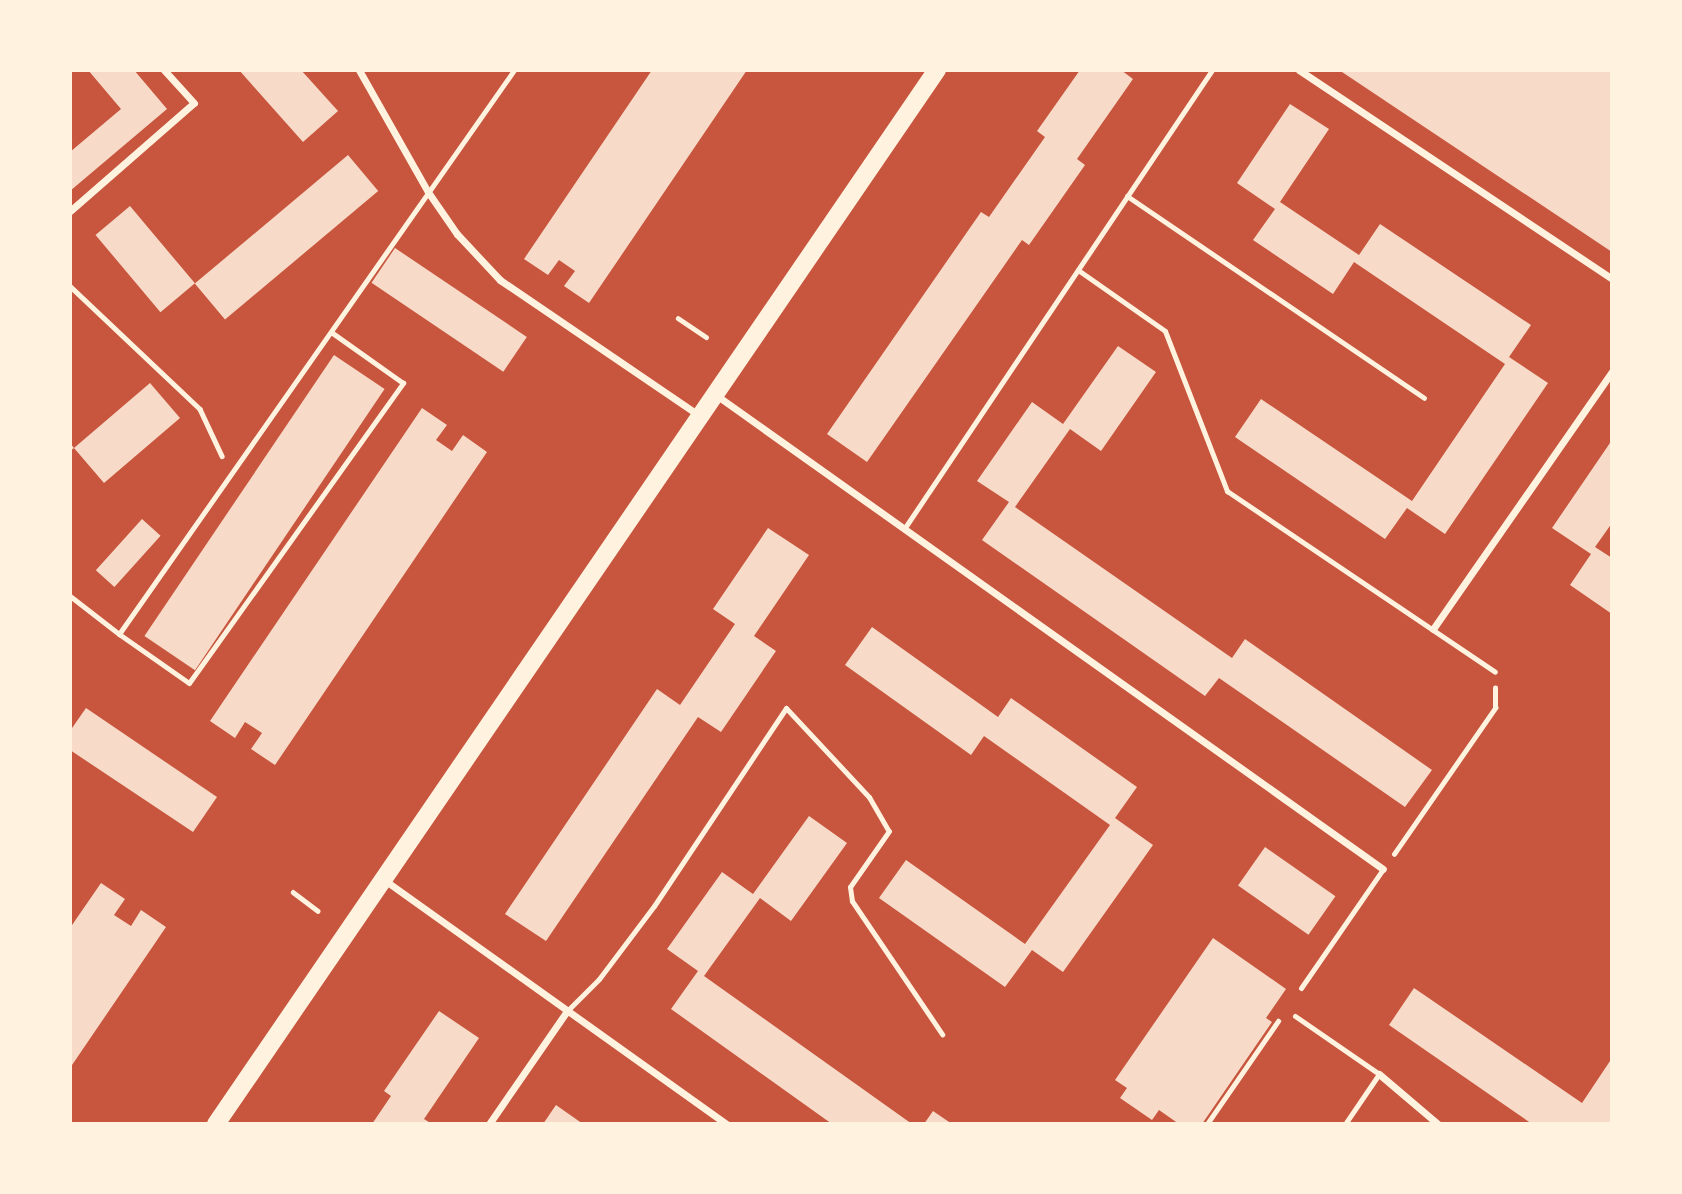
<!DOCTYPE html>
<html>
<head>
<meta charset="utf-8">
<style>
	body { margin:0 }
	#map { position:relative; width:1682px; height:1194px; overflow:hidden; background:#c8553d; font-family:"Asap Condensed",sans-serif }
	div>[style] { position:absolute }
	.building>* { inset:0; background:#f7dbc8; transform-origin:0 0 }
	.path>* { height:4.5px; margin:-2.25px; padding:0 2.25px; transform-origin:2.25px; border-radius:2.25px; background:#fff3e0 }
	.service>* { height:5px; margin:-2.5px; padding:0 2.5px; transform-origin:2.5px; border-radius:2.5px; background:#fff3e0 }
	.minor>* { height:7px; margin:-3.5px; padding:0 3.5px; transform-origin:3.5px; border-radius:3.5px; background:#fff3e0 }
	.primary>* { height:18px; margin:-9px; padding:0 9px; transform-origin:9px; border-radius:9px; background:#fff3e0 }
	span { translate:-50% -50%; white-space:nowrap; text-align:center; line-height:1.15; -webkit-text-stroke:7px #fff3e0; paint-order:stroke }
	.frame { position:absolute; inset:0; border:72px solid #fff3e0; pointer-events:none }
</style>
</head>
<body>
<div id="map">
	<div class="building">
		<div style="clip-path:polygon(88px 70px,134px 70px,167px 109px,70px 191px,70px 152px,121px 109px)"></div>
		<div style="clip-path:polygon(239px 70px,301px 70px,338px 111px,303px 142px)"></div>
		<div style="clip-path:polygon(652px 70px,747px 70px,589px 303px,564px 286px,575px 271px,559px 260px,548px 275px,524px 259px)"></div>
		<div style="clip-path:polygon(1080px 70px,1121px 70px,1133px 79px,1077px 159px,1085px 165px,1029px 245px,1022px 240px,867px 462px,827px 434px,981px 212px,989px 217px,1045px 137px,1037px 131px)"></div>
		<div style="clip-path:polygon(1339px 70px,1612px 70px,1612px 252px)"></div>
		<div style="clip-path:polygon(1290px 104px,1329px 129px,1280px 202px,1359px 255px,1380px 224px,1531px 325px,1509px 357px,1548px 383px,1445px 534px,1407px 508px,1385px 539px,1235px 437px,1261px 399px,1412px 501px,1505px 364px,1354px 262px,1333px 294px,1253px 240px,1275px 209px,1237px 183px)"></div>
		<div style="left:348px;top:155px;width:47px;height:200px;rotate:50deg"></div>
		<div style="left:130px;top:206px;width:101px;height:45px;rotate:50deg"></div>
		<div style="left:395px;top:248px;width:159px;height:42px;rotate:34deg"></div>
		<div style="clip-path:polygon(1118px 346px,1156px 372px,1101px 451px,1070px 429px,1015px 507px,1232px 658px,1245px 639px,1432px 770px,1405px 807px,1219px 678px,1205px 696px,982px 540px,1009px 502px,977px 481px,1032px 402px,1063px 424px)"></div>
		<div style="left:334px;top:355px;width:61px;height:339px;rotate:34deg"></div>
		<div style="clip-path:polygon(150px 383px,180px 418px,104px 483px,74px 448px,70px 451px,70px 443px,74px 448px)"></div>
		<div style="clip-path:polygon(422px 408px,447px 425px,436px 440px,452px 451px,463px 435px,487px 452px,275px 765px,251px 749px,262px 733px,245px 722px,235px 738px,210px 721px)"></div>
		<div style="clip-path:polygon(1612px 440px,1612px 523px,1595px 547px,1612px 558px,1612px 614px,1570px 585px,1591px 554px,1552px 528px)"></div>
		<div style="left:142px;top:519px;width:25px;height:69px;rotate:42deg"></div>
		<div style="clip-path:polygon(768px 528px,809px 555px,754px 636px,776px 651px,721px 732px,698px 717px,546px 941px,505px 914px,657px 689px,680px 705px,735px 624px,713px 609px)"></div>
		<div style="clip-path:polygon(872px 627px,998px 717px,1011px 698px,1137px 787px,1115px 818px,1153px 845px,1063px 972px,1032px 950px,1005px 987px,879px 898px,906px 860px,1025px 944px,1110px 825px,984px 736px,971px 755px,845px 665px)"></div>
		<div style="clip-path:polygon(86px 708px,217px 797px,193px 832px,70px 750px,70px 731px)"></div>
		<div style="clip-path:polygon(809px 816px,847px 843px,791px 921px,760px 898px,704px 976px,912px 1124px,832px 1124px,671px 1009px,698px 971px,667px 949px,722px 872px,753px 894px)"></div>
		<div style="left:1265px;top:847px;width:86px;height:47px;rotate:35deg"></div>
		<div style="clip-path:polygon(101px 883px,125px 899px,114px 915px,131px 926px,141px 910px,166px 927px,70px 1068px,70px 928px)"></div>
		<div style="clip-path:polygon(1213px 938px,1286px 989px,1266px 1018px,1272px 1022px,1202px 1124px,1179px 1124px,1159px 1110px,1152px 1120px,1120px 1098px,1127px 1088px,1115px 1080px)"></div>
		<div style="clip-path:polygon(1414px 988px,1582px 1103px,1612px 1058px,1612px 1124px,1532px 1124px,1389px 1025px)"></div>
		<div style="clip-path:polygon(439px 1011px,479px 1038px,424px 1119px,432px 1124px,372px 1124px,391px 1096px,384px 1091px)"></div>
		<div style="clip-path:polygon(556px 1105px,583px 1124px,543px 1124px)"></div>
		<div style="clip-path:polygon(933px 1111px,952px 1124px,924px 1124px)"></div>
	</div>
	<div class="path">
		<div style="left:70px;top:286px;width:179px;rotate:43.4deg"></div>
		<div style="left:200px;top:409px;width:52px;rotate:64.9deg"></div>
		<div style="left:678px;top:318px;width:34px;rotate:34deg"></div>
		<div style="left:1394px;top:854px;width:178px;rotate:-55.3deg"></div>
		<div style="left:1495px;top:708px;width:20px;rotate:-90deg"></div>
		<div style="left:293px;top:892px;width:31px;rotate:37deg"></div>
		<div style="left:1207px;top:1124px;width:125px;rotate:-55.4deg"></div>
	</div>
	<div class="service">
		<div style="left:1127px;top:196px;width:359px;rotate:34.2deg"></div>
		<div style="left:1078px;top:270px;width:106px;rotate:35deg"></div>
		<div style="left:1165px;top:331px;width:172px;rotate:68.8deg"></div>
		<div style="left:1227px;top:491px;width:323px;rotate:34deg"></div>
		<div style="left:904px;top:529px;width:553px;rotate:-56.14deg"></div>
		<div style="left:70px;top:596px;width:62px;rotate:37.8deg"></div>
		<div style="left:119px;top:634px;width:689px;rotate:-54.99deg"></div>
		<div style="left:119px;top:634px;width:85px;rotate:35deg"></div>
		<div style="left:189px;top:683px;width:369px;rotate:-54.5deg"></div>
		<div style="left:403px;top:383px;width:88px;rotate:-144.7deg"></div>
		<div style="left:1301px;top:988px;width:145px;rotate:-55.4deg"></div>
		<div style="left:567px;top:1011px;width:45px;rotate:-45deg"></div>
		<div style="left:599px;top:979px;width:91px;rotate:-53deg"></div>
		<div style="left:654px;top:906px;width:238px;rotate:-56.3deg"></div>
		<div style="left:786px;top:708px;width:122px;rotate:47deg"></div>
		<div style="left:869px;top:797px;width:39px;rotate:60deg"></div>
		<div style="left:889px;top:831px;width:68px;rotate:124.9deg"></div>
		<div style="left:850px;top:887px;width:14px;rotate:82deg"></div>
		<div style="left:852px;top:901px;width:161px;rotate:55.9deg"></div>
		<div style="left:1295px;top:1016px;width:102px;rotate:34.6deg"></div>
		<div style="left:1379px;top:1074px;width:60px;rotate:124.2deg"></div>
	</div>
	<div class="minor">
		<div style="left:359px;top:70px;width:140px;rotate:60.5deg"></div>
		<div style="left:428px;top:192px;width:51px;rotate:55.4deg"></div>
		<div style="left:457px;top:234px;width:63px;rotate:46.9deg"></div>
		<div style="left:500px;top:280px;width:238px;rotate:34.2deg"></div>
		<div style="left:1299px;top:70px;width:376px;rotate:33.7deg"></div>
		<div style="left:70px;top:211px;width:164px;rotate:-41.1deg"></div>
		<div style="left:194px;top:103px;width:45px;rotate:-132.3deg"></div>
		<div style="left:716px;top:395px;width:818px;rotate:35.4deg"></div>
		<div style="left:1433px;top:629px;width:314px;rotate:-55.2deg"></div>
		<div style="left:383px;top:879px;width:422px;rotate:35.5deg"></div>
		<div style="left:1379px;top:1074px;width:77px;rotate:40.3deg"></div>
		<div style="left:489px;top:1124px;width:137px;rotate:-55.4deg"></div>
	</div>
	<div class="primary">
		<div style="left:216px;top:1124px;width:1277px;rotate:-55.63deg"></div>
	</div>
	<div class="frame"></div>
</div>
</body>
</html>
